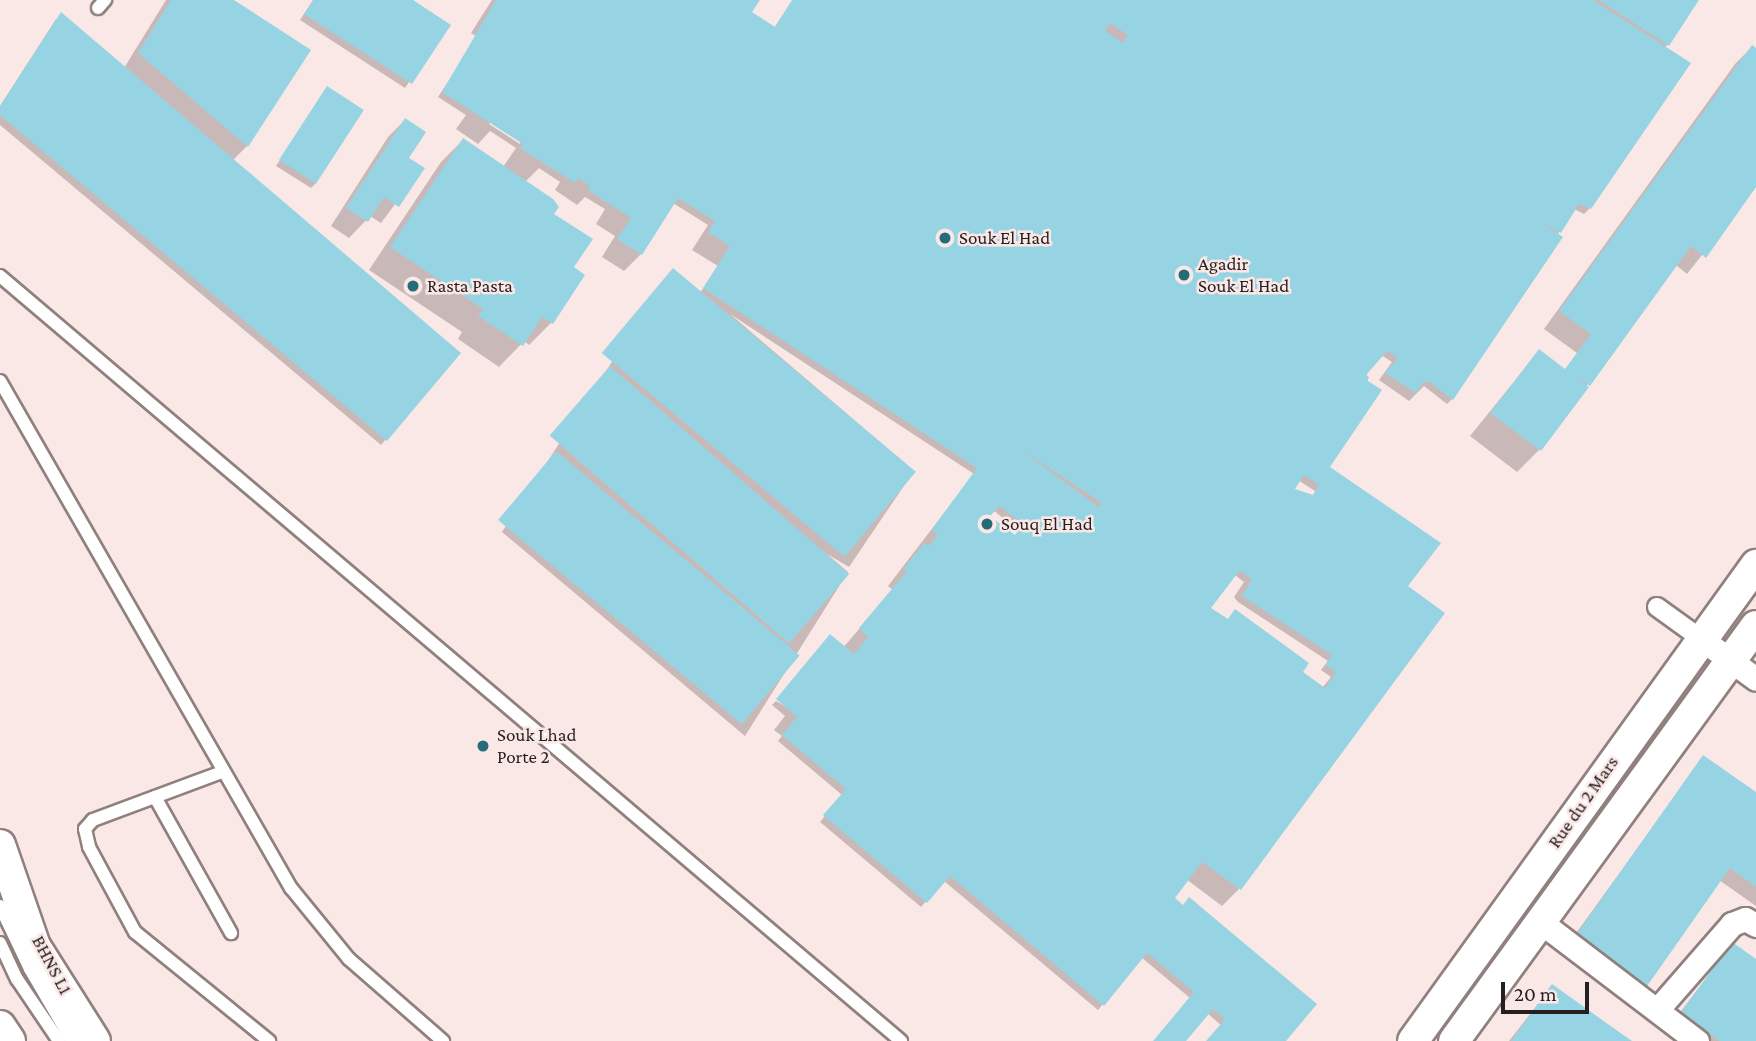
<!DOCTYPE html>
<html>
<head>
<meta charset="utf-8">
<style>
	body { margin:0 }
	#map { position:relative; width:1756px; height:1041px; overflow:hidden; background:#fae8e6; font-family:"Crimson Pro",serif }
	div>[style] { position:absolute }
	.shadow>* { inset:0; background:#0003 }
	.building>* { inset:0; background:#97d4e3; transform-origin:0 0 }
	.roads { filter:drop-shadow(2px 0 #90807e) drop-shadow(-2px 0 #90807e) drop-shadow(0 2px #90807e) drop-shadow(0 -2px #90807e) }
	.service>* { height:12px; margin:-6px; padding:0 6px; transform-origin:6px; border-radius:6px; background:#fff }
	.pedestrian>* { height:18px; margin:-9px; padding:0 9px; transform-origin:9px; border-radius:9px; background:#fff }
	.minor>* { height:23px; margin:-11.5px; padding:0 11.5px; transform-origin:11.5px; border-radius:11.5px; background:#fff }
	.tertiary>* { height:30px; margin:-15px; padding:0 15px; transform-origin:15px; border-radius:15px; background:#fff }
	.dots>* { width:19px; height:19px; translate:-50% -50%; box-sizing:border-box; border:4px solid #fae8e6; border-radius:50% }
	span { translate:-50% -50%; white-space:nowrap; text-align:center; line-height:1.15; -webkit-text-stroke:5px #fae8e6; paint-order:stroke }
	.poi-label { font-size:19px; color:#261f1f }
	.left { translate:0 -50%; text-align:left }
	.street-label { font-size:19px; color:#261f1f }
	.scale { position:absolute; left:1501px; top:982px; width:88px; height:32px; box-sizing:border-box; border:4px solid #261f1f; border-top:0; padding-left:9px; font-size:21px; line-height:24px; white-space:nowrap; color:#261f1f; -webkit-text-stroke:5px #fae8e6; paint-order:stroke }
</style>
</head>
<body>
<div id="map">
	<div class="shadow">
		<div style="clip-path:polygon(166px 0,231px 0,247px 146px,233px 160px,459px 353px,381px 445px,0 125px,0 106px,56px 19px,124px 68px)"></div>
		<div style="clip-path:polygon(313px 0,409px 0,448px 25px,405px 88px,300px 20px)"></div>
		<div style="clip-path:polygon(evenodd,492px 0,758px 0,750px 12px,774px 28px,793px 0,1697px 0,1665px 48px,1590px 208px,1584px 214px,1574px 209px,1452px 399px,1447px 404px,1424px 386px,1409px 401px,1379px 380px,1392px 362px,1381px 355px,1365px 375px,1369px 377px,1328px 467px,1406px 587px,1442px 614px,1239px 889px,1222px 906px,1186px 879px,1173px 898px,1284px 1041px,1207px 1041px,1221px 1025px,1207px 1013px,1184px 1041px,1154px 1041px,1190px 998px,1141px 957px,1098px 1010px,944px 881px,921px 907px,820px 822px,842px 795px,778px 741px,782px 736px,774px 730px,785px 716px,772px 705px,776px 701px,790px 709px,893px 590px,888px 586px,974px 474px,730px 314px,914px 471px,849px 567px,827px 554px,848px 572px,745px 736px,502px 532px,668px 275px,700px 293px,718px 266px,692px 250px,708px 225px,673px 203px,641px 254px,624px 271px,602px 257px,615px 236px,596px 224px,605px 209px,585px 197px,577px 205px,555px 190px,560px 182px,539px 168px,525px 182px,552px 214px,571px 268px,551px 323px,529px 345px,524px 341px,499px 367px,458px 339px,462px 332px,369px 270px,441px 162px,463px 140px,503px 167px,516px 148px,490px 131px,478px 144px,456px 129px,466px 115px,438px 97px,477px 37px,471px 33px,492px 0,491px 121px,520px 140px,520px 144px,489px 124px,491px 121px,492px 0,1298px 480px,1315px 491px,1312px 497px,1292px 489px,1298px 480px,492px 0,993px 510px,1019px 531px,1015px 537px,987px 517px,993px 510px,492px 0,1235px 575px,1244px 582px,1234px 597px,1238px 602px,1328px 661px,1321px 670px,1331px 677px,1322px 688px,1209px 608px,1235px 575px)"></div>
		<div style="clip-path:polygon(1752px 47px,1756px 50px,1756px 186px,1687px 274px,1676px 265px,1539px 450px,1517px 472px,1470px 436px,1539px 351px,1565px 371px,1577px 353px,1544px 329px,1735px 64px)"></div>
		<div style="clip-path:polygon(327px 88px,316px 183px,311px 188px,276px 166px)"></div>
		<div style="clip-path:polygon(405px 120px,407px 159px,422px 168px,381px 223px,370px 216px,349px 238px,331px 226px,388px 137px)"></div>
		<div style="clip-path:polygon(1703px 757px,1756px 794px,1756px 906px,1719px 880px,1564px 950px)"></div>
		<div style="clip-path:polygon(1733px 944px,1756px 961px,1756px 1041px,1694px 1041px,1671px 1024px)"></div>
		<div style="clip-path:polygon(1552px 986px,1629px 1041px,1509px 1041px)"></div>
	</div>
	<div class="building">
		<div style="clip-path:polygon(171px 0,234px 0,311px 50px,248px 147px,138px 53px)"></div>
		<div style="clip-path:polygon(314px 0,413px 0,451px 25px,412px 84px,304px 14px)"></div>
		<div style="clip-path:polygon(evenodd,496px 0,760px 0,752px 12px,775px 27px,792px 0,1593px 0,1691px 63px,1591px 209px,1579px 204px,1561px 233px,1538px 220px,1563px 237px,1453px 400px,1430px 382px,1423px 382px,1416px 393px,1385px 373px,1398px 358px,1387px 351px,1367px 374px,1368px 381px,1382px 390px,1330px 467px,1441px 543px,1408px 586px,1445px 613px,1241px 890px,1202px 862px,1175px 898px,1183px 905px,1189px 897px,1317px 1004px,1286px 1041px,1206px 1041px,1225px 1019px,1213px 1009px,1186px 1041px,1153px 1041px,1194px 992px,1147px 953px,1104px 1006px,950px 876px,927px 903px,823px 815px,846px 789px,782px 735px,797px 717px,776px 699px,830px 634px,854px 654px,868px 637px,859px 628px,907px 571px,904px 568px,924px 543px,929px 546px,938px 535px,932px 529px,977px 468px,703px 288px,730px 246px,708px 232px,715px 221px,678px 198px,642px 255px,617px 239px,631px 218px,588px 190px,590px 186px,578px 178px,575px 183px,545px 164px,520px 148px,523px 144px,442px 92px,496px 0,1110px 23px,1128px 35px,1123px 43px,1105px 31px,1110px 23px,496px 0,1024px 452px,1025px 452px,1102px 503px,1099px 507px,1024px 452px,496px 0,1304px 475px,1319px 485px,1313px 495px,1295px 489px,1304px 475px,496px 0,1000px 506px,1023px 525px,1015px 535px,990px 516px,1000px 506px,496px 0,1240px 570px,1252px 580px,1242px 596px,1332px 655px,1325px 665px,1336px 672px,1325px 688px,1303px 672px,1309px 663px,1235px 609px,1228px 619px,1211px 608px,1240px 570px)"></div>
		<div style="clip-path:polygon(1599px 0,1699px 0,1669px 46px)"></div>
		<div style="clip-path:polygon(61px 12px,461px 353px,387px 441px,0 115px,0 106px)"></div>
		<div style="clip-path:polygon(1752px 45px,1756px 48px,1756px 187px,1706px 258px,1691px 246px,1590px 386px,1572px 373px,1589px 387px,1541px 451px,1490px 413px,1539px 349px,1565px 369px,1591px 334px,1559px 311px)"></div>
		<div style="left:327px;top:86px;width:44px;height:88px;rotate:33deg"></div>
		<div style="clip-path:polygon(405px 118px,426px 132px,409px 158px,425px 168px,399px 207px,384px 197px,368px 222px,346px 208px)"></div>
		<div style="clip-path:polygon(463px 138px,553px 199px,559px 207px,554px 214px,593px 239px,574px 267px,585px 275px,553px 324px,542px 317px,523px 346px,478px 316px,483px 309px,390px 247px)"></div>
		<div style="left:673px;top:268px;width:317px;height:111px;rotate:40deg"></div>
		<div style="left:610px;top:366px;width:317px;height:92px;rotate:41deg"></div>
		<div style="left:556px;top:451px;width:318px;height:90px;rotate:40deg"></div>
		<div style="clip-path:polygon(1703px 755px,1756px 792px,1756px 887px,1730px 868px,1645px 989px,1574px 938px)"></div>
		<div style="clip-path:polygon(1732px 942px,1756px 959px,1756px 1041px,1719px 1041px,1681px 1012px)"></div>
		<div style="clip-path:polygon(1552px 984px,1612px 1027px,1632px 1041px,1511px 1041px)"></div>
	</div>
	<div class="roads">
		<div class="service">
			<div style="left:98px;top:8px;width:11px;rotate:-49deg"></div>
			<div style="left:0;top:276px;width:1182px;rotate:40.33deg"></div>
			<div style="left:0;top:381px;width:585px;rotate:60.15deg"></div>
			<div style="left:291px;top:888px;width:92px;rotate:50.8deg"></div>
			<div style="left:349px;top:959px;width:125px;rotate:41.1deg"></div>
			<div style="left:222px;top:772px;width:138px;rotate:159.6deg"></div>
			<div style="left:93px;top:820px;width:12px;rotate:132deg"></div>
			<div style="left:85px;top:829px;width:18px;rotate:77deg"></div>
			<div style="left:89px;top:847px;width:97px;rotate:61.6deg"></div>
			<div style="left:135px;top:932px;width:173px;rotate:39.1deg"></div>
			<div style="left:155px;top:797px;width:156px;rotate:60.8deg"></div>
			<div style="left:0;top:906px;width:70px;rotate:64.5deg"></div>
			<div style="left:30px;top:969px;width:83px;rotate:59.7deg"></div>
			<div style="left:0;top:943px;width:40px;rotate:65deg"></div>
			<div style="left:17px;top:979px;width:75px;rotate:55.9deg"></div>
		</div>
		<div class="pedestrian">
			<div style="left:1657px;top:607px;width:53px;rotate:35.8deg"></div>
		</div>
		<div class="minor">
			<div style="left:1700px;top:638px;width:69px;rotate:36.2deg"></div>
			<div style="left:1538px;top:920px;width:200px;rotate:37.3deg"></div>
			<div style="left:1657px;top:1010px;width:114px;rotate:-48.9deg"></div>
			<div style="left:1732px;top:924px;width:14px;rotate:-21deg"></div>
			<div style="left:1745px;top:919px;width:13px;rotate:29deg"></div>
		</div>
		<div class="tertiary">
			<div style="left:0;top:845px;width:107px;rotate:70.9deg"></div>
			<div style="left:35px;top:946px;width:112px;rotate:57.7deg"></div>
			<div style="left:0;top:1026px;width:18px;rotate:56deg"></div>
			<div style="left:1413px;top:1041px;width:587px;rotate:-54.22deg"></div>
			<div style="left:1454px;top:1041px;width:513px;rotate:-53.96deg"></div>
		</div>
	</div>
	<div class="dots">
		<div style="left:945px;top:238px;background:#256b7a"></div>
		<div style="left:1184px;top:275px;background:#256b7a"></div>
		<div style="left:413px;top:286px;background:#256b7a"></div>
		<div style="left:987px;top:524px;background:#256b7a"></div>
		<div style="left:483px;top:746px;background:#256b7a"></div>
	</div>
	<div class="poi-label">
		<span class="left" style="left:959px;top:238px">Souk El Had</span>
		<span class="left" style="left:1198px;top:275px">Agadir<br>Souk El Had</span>
		<span class="left" style="left:427px;top:286px">Rasta Pasta</span>
		<span class="left" style="left:1001px;top:524px">Souq El Had</span>
		<span class="left" style="left:497px;top:746px">Souk Lhad<br>Porte 2</span>
	</div>
	<div class="street-label">
		<span style="left:1583px;top:802px;rotate:-55deg">Rue du 2 Mars</span>
		<span style="left:52px;top:965px;rotate:62deg">BHNS L1</span>
	</div>
	<div class="scale">20 m</div>
</div>
</body>
</html>
